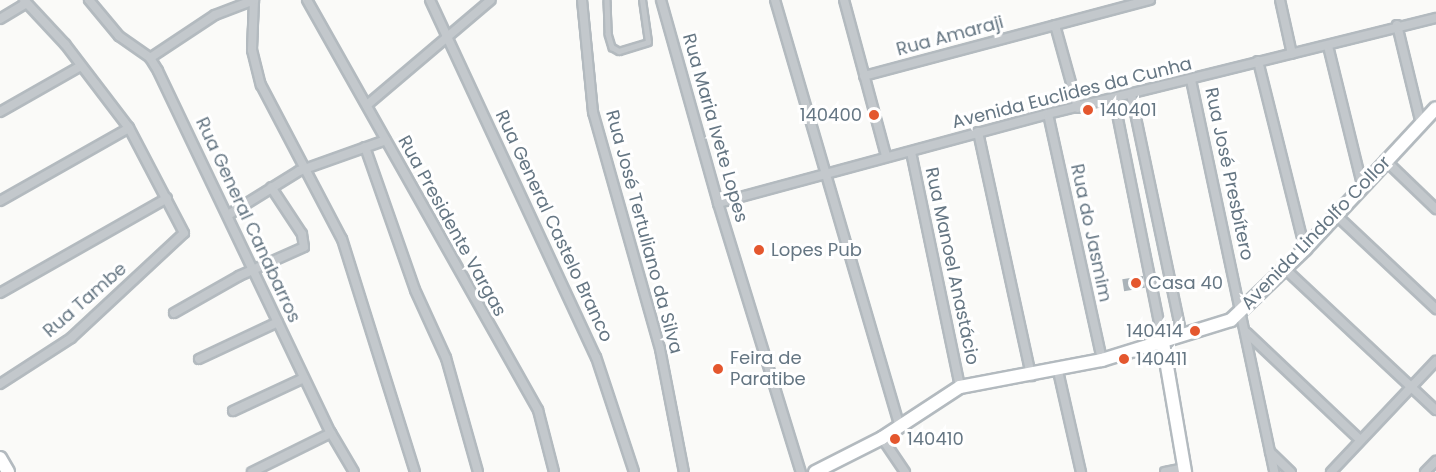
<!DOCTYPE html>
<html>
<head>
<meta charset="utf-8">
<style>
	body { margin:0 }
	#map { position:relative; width:1436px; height:472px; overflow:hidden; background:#fafaf8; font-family:Poppins,sans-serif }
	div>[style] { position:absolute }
	.building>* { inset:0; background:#aab3b9; transform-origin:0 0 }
	.roads { filter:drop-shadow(2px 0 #b3babf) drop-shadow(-2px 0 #b3babf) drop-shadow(0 2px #b3babf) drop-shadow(0 -2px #b3babf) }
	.lane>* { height:4.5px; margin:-2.25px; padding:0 2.25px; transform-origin:2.25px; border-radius:2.25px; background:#c3c8cc }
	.street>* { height:8px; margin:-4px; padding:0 4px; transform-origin:4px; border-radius:4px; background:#c3c8cc }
	.secondary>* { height:12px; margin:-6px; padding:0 6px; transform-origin:6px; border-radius:6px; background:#fff }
	.dots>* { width:16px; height:16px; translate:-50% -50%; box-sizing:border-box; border:3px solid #fff; border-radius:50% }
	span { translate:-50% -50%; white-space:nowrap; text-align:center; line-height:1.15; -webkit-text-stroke:6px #fff; paint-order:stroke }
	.street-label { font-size:18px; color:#657683 }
	.poi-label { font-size:18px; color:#657683 }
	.left { translate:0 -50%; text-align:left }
	.right { translate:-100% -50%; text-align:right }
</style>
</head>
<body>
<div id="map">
	<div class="building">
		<div style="left:1143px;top:276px;width:12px;height:21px;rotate:81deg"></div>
	</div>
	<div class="roads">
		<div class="lane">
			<div style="left:607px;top:0;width:34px;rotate:88deg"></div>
			<div style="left:608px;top:34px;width:14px;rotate:73deg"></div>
			<div style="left:612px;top:47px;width:8px;rotate:30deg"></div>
			<div style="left:619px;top:51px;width:30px;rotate:-17deg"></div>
			<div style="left:648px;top:42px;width:42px;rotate:-98.1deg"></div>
		</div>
		<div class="street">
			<div style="left:89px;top:0;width:47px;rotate:50.2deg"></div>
			<div style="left:119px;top:36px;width:38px;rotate:35deg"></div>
			<div style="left:150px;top:58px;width:15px;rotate:58deg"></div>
			<div style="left:158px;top:71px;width:401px;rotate:64.5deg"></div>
			<div style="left:331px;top:433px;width:45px;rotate:59.5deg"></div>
			<div style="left:254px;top:0;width:50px;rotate:92.3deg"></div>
			<div style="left:252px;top:50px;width:36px;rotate:76deg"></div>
			<div style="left:261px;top:85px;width:174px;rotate:62.3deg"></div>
			<div style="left:342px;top:239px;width:244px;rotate:72.6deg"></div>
			<div style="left:307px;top:0;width:471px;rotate:60.6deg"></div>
			<div style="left:538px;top:410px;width:64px;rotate:75.5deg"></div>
			<div style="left:430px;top:0;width:394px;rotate:65.1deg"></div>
			<div style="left:596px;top:357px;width:121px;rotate:71.7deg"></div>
			<div style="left:582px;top:0;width:113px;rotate:84.4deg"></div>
			<div style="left:593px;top:112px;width:246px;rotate:74.2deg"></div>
			<div style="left:660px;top:349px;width:125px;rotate:79deg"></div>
			<div style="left:661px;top:0;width:211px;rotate:74.3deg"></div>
			<div style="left:718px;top:203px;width:282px;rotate:72.9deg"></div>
			<div style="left:775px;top:0;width:443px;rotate:73.7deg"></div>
			<div style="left:844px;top:0;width:162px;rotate:74.9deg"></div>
			<div style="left:1280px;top:0;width:55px;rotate:77.5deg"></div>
			<div style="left:0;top:19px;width:31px;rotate:-31deg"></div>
			<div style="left:1055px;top:25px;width:86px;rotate:74.5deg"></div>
			<div style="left:1397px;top:25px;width:102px;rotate:76.4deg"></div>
			<div style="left:1328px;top:46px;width:142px;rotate:76.2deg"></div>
			<div style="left:150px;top:58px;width:78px;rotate:-33.5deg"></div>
			<div style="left:215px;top:15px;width:42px;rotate:-21deg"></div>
			<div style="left:1258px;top:61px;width:194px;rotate:76deg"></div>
			<div style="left:864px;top:76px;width:296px;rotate:-14.9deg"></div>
			<div style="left:1191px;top:80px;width:401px;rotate:78deg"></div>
			<div style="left:1131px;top:94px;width:248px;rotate:78.1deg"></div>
			<div style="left:1114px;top:99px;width:249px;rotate:78.6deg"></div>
			<div style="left:367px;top:105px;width:162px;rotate:-40.3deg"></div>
			<div style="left:0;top:112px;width:93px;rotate:-29.6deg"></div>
			<div style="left:1048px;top:114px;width:252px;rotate:77.6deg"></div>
			<div style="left:978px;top:132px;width:250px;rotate:77.7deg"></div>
			<div style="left:365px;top:147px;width:151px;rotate:70.7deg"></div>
			<div style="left:415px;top:290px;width:75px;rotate:65.5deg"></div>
			<div style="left:446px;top:358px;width:118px;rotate:74.3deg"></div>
			<div style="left:911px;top:152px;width:240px;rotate:78.2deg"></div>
			<div style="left:1385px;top:160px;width:71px;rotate:43.9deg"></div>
			<div style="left:0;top:201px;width:148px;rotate:-29.5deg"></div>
			<div style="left:718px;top:203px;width:342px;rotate:-15.1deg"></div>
			<div style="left:1048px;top:114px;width:400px;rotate:-13.9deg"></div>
			<div style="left:1335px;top:214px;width:139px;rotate:43.2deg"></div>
			<div style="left:228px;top:215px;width:84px;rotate:-31.8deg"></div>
			<div style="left:299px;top:171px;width:92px;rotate:-19.6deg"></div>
			<div style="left:1284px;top:268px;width:208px;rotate:43.1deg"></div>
			<div style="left:0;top:293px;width:192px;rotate:-29.6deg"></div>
			<div style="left:174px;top:313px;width:75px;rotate:-29.6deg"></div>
			<div style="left:239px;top:276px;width:71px;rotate:-24deg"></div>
			<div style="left:304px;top:247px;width:13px;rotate:-99deg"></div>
			<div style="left:302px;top:234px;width:56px;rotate:-123.4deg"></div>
			<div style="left:1247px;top:333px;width:156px;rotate:43.4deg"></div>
			<div style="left:199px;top:359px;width:87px;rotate:-25.1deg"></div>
			<div style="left:1058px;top:371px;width:104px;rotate:77.2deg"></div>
			<div style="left:0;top:384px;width:85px;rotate:-32.9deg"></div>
			<div style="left:71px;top:338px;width:154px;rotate:-42.9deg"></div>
			<div style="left:184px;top:233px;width:119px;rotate:-117.6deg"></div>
			<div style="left:129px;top:128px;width:106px;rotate:-127.3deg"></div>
			<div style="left:65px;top:44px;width:60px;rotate:-133deg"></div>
			<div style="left:233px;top:411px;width:78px;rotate:-24.9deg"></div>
			<div style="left:882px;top:438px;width:41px;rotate:55.9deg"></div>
			<div style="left:1270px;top:452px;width:29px;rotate:44deg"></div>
			<div style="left:252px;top:472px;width:88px;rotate:-26.3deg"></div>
			<div style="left:1165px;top:472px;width:19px;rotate:-12deg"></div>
			<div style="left:1331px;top:472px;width:153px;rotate:-46.6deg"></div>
			<div style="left:1425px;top:472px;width:16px;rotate:-45deg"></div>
		</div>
		<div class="secondary">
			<div style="left:1163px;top:343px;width:131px;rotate:80.3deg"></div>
			<div style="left:0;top:458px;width:16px;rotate:60deg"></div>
			<div style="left:815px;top:472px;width:75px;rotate:-26.9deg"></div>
			<div style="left:882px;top:438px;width:93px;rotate:-33.2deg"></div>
			<div style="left:960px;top:387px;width:145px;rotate:-10.8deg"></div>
			<div style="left:1102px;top:360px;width:135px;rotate:-17.2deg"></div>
			<div style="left:1231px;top:320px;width:103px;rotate:-43.8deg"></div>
			<div style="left:1305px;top:249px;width:192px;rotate:-47.1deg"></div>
		</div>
	</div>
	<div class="dots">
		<div style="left:1088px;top:110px;background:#e4572e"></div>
		<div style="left:874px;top:115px;background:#e4572e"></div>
		<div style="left:759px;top:250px;background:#e4572e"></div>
		<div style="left:1136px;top:283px;background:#e4572e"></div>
		<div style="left:1195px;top:331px;background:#e4572e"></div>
		<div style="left:1124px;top:359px;background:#e4572e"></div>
		<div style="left:718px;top:369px;background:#e4572e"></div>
		<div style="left:895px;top:439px;background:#e4572e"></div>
	</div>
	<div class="street-label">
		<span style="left:950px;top:36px;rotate:-15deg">Rua Amaraji</span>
		<span style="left:1072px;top:93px;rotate:-14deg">Avenida Euclides da Cunha</span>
		<span style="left:715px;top:128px;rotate:74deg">Rua Maria Ivete Lopes</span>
		<span style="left:1229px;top:174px;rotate:78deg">Rua José Presbítero</span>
		<span style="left:248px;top:220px;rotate:65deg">Rua General Canabarros</span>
		<span style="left:452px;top:226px;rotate:61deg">Rua Presidente Vargas</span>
		<span style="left:554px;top:226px;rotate:65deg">Rua General Castelo Branco</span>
		<span style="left:644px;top:232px;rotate:75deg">Rua José Tertuliano da Silva</span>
		<span style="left:1091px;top:233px;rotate:78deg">Rua do Jasmim</span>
		<span style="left:1316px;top:233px;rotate:-46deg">Avenida Lindolfo Collor</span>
		<span style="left:952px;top:266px;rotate:78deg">Rua Manoel Anastácio</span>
		<span style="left:85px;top:300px;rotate:-41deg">Rua Tambe</span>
	</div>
	<div class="poi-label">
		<span class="left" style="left:1100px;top:110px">140401</span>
		<span class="right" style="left:862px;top:115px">140400</span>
		<span class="left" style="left:771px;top:250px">Lopes Pub</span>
		<span class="left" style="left:1148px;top:283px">Casa 40</span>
		<span class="right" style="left:1183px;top:331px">140414</span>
		<span class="left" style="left:730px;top:369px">Feira de<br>Paratibe</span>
		<span class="left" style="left:1136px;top:359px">140411</span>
		<span class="left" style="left:907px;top:439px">140410</span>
	</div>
</div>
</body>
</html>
